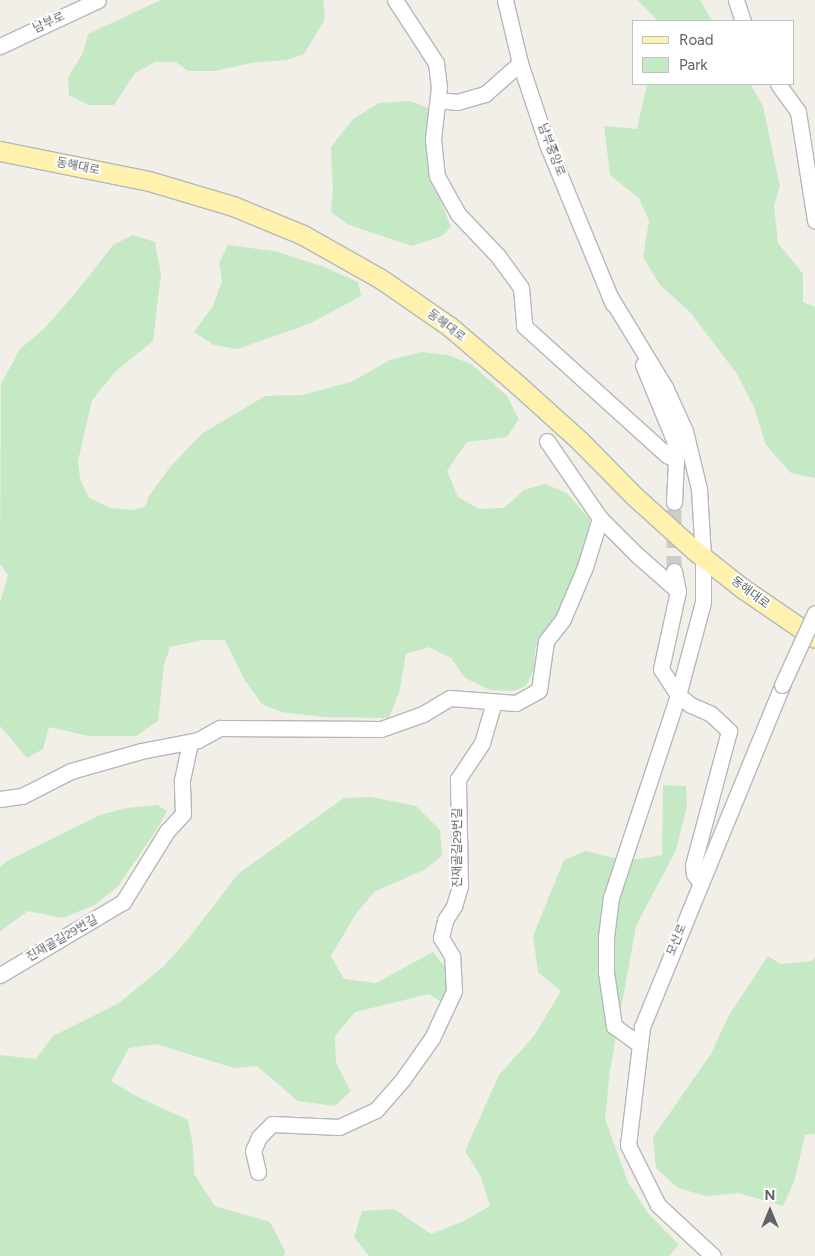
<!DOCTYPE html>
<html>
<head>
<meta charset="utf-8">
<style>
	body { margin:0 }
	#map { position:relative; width:815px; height:1256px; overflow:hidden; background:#f1efe8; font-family:Figtree,"Noto Sans KR",sans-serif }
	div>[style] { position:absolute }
	.green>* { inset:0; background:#c5e8c5 }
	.minor-tunnel>* { height:15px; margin-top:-7.5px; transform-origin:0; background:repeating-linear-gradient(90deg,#ccccc8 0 15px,transparent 0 23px) }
	.roads { filter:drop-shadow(1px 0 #b5b8bc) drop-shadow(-1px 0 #b5b8bc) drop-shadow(0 1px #b5b8bc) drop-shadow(0 -1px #b5b8bc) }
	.minor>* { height:15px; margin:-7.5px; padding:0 7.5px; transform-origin:7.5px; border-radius:7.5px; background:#fff }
	.major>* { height:19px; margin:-9.5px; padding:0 9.5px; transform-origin:9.5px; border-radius:9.5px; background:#fff2af }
	.bridges { filter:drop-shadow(1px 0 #b5b8bc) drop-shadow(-1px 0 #b5b8bc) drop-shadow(0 1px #b5b8bc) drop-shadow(0 -1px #b5b8bc) }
	.minor-bridge>* { height:15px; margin:-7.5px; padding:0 7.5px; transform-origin:7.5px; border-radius:7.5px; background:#fff }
	span { translate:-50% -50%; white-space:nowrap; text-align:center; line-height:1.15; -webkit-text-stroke:4px #fff; paint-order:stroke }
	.street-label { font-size:12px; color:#5f6368 }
	.legend { position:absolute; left:632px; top:20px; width:162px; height:65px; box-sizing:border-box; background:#fff; border:1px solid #bfc1c3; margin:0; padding:6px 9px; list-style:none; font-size:15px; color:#5f6368 }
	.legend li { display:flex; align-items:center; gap:10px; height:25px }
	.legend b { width:25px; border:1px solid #bfc1c3 }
	.north { position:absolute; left:745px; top:1186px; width:50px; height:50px; -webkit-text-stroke:4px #fff; paint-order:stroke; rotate:0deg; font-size:14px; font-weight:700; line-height:20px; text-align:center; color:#5f6368 }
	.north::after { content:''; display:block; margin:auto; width:18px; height:22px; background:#5f6368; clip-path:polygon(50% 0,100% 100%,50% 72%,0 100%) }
</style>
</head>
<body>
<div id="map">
	<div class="green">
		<div style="clip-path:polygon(161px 0,323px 0,325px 19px,304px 54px,287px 60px,251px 63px,215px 71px,188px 71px,176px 62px,155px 62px,135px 73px,114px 105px,89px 105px,69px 95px,68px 77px,83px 53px,88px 34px)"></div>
		<div style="clip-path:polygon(637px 0,700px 0,712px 21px,658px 21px)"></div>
		<div style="clip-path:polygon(647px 84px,750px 84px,763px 106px,780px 186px,774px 206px,778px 243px,803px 274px,803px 302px,815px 307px,815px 478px,791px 473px,766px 445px,754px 407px,737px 374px,690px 312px,660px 285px,643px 257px,649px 221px,639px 198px,610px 175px,604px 126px,637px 129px)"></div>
		<div style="clip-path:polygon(409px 101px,430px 109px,426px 127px,426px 154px,431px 176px,451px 227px,442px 236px,412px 246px,349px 225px,331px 212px,333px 190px,331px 147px,353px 119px,379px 103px)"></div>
		<div style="clip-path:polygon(133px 235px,155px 242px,161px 274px,153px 341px,116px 371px,92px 400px,78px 461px,80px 479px,89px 498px,111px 508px,133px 510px,145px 507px,149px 496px,170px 467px,203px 433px,265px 396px,302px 395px,351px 382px,390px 360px,422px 352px,448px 355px,471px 364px,507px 396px,519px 419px,507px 437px,467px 442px,447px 471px,458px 497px,479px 509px,504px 508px,524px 490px,545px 484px,567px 493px,590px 520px,588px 539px,564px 606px,544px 631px,535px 649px,534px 669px,526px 686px,513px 691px,490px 690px,465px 678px,451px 658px,429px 647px,406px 654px,399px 693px,389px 718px,323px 717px,281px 712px,262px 704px,244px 679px,225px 640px,203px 640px,170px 647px,164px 665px,158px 721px,136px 736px,89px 736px,49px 727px,43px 749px,27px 758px,0 726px,0 603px,8px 575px,0 564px,1px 384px,20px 349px,44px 329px,78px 290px,113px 245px)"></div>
		<div style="clip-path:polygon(228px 245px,274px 251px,322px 266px,358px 282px,361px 296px,311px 323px,238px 349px,214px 345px,194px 332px,213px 306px,222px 281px,219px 263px)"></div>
		<div style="clip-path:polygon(663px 785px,686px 786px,687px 806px,676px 850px,636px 926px,610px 1070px,605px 1119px,628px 1182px,647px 1212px,679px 1245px,669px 1256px,369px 1256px,354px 1237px,362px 1211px,394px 1209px,431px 1234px,464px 1221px,490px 1206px,481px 1177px,465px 1151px,499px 1075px,534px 1036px,561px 991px,538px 972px,533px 936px,564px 860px,586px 851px,627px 861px,662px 855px)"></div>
		<div style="clip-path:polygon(371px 797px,416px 806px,440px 830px,442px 856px,424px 870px,374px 892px,355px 915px,331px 956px,344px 979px,376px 983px,433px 952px,445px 967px,451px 983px,443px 1003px,429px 994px,355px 1012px,335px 1036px,336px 1063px,351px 1091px,335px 1106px,298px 1101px,257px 1066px,234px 1068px,156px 1044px,129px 1048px,111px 1081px,136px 1096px,188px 1120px,193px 1146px,194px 1174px,215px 1206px,270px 1222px,285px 1251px,284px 1256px,0 1256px,0 1055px,36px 1059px,53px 1036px,119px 1003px,164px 966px,188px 939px,238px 874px,344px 798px)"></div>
		<div style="clip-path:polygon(157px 805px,167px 811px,156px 831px,118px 886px,95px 905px,62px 918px,28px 911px,0 931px,0 867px,9px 860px,100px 815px,127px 808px)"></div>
		<div style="clip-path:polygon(768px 956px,780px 964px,812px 961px,815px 957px,815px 1134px,805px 1135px,794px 1182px,783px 1206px,739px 1193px,706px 1196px,678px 1188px,656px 1168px,653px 1137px,711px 1054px,729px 1015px)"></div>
	</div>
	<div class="minor-tunnel">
		<div style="left:674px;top:571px;width:69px;rotate:-90deg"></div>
	</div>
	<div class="roads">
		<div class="minor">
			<div style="left:395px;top:0;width:75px;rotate:56.9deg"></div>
			<div style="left:436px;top:63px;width:24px;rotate:83deg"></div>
			<div style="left:439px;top:87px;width:52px;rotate:96.6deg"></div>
			<div style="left:433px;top:139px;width:37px;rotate:84deg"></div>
			<div style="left:437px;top:176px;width:43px;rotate:61.1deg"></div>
			<div style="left:458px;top:214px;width:58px;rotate:46.4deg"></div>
			<div style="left:498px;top:256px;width:39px;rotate:54deg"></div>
			<div style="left:521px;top:288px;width:38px;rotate:85deg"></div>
			<div style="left:524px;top:326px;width:193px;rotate:42.1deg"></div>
			<div style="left:667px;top:455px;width:10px;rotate:29deg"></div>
			<div style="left:505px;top:0;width:65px;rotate:76.6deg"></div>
			<div style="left:520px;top:63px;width:85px;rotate:71.6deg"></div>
			<div style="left:547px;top:144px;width:173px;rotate:67.6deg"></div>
			<div style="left:736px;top:0;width:22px;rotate:72deg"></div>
			<div style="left:0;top:46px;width:108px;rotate:-25.1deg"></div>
			<div style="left:778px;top:84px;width:34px;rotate:54deg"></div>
			<div style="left:798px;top:112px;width:110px;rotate:81.1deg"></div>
			<div style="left:438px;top:100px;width:19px;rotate:6deg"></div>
			<div style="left:457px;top:102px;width:29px;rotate:-16deg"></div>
			<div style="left:485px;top:94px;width:47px;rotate:-41.5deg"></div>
			<div style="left:609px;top:295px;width:108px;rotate:58.7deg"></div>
			<div style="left:665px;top:387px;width:48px;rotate:65.6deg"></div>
			<div style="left:685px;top:431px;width:60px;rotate:76.4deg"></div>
			<div style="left:699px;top:489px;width:67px;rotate:86.6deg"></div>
			<div style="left:703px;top:556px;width:46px;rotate:90deg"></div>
			<div style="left:703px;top:602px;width:96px;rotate:105deg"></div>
			<div style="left:678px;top:695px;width:213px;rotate:108.3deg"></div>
			<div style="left:611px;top:897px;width:40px;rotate:97.1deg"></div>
			<div style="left:606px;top:937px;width:35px;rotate:90deg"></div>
			<div style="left:606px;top:972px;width:55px;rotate:81.6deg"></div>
			<div style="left:614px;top:1026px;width:32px;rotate:36deg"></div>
			<div style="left:643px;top:365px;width:81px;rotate:67.5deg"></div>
			<div style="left:674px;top:440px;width:20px;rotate:84deg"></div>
			<div style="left:676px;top:460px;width:42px;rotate:92.7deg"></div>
			<div style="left:547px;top:441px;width:93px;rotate:55.5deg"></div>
			<div style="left:600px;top:518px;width:51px;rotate:45deg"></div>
			<div style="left:636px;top:554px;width:56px;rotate:41.4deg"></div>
			<div style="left:674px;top:571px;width:20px;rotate:79deg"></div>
			<div style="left:678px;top:591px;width:80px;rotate:102.3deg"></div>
			<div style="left:661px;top:669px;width:31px;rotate:57deg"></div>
			<div style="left:678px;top:695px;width:16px;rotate:38deg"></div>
			<div style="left:691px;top:705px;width:22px;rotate:24deg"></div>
			<div style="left:711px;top:714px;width:25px;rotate:43deg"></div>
			<div style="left:729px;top:731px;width:139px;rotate:105deg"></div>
			<div style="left:693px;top:865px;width:9px;rotate:84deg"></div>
			<div style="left:694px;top:874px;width:10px;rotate:53deg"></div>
			<div style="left:0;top:799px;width:22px;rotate:-8deg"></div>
			<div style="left:22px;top:796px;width:55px;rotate:-27deg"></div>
			<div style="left:71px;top:771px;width:73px;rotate:-15.9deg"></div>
			<div style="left:141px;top:751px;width:58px;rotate:-10.9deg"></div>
			<div style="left:198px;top:740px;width:25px;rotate:-29deg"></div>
			<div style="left:220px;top:728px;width:161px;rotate:0.4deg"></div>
			<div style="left:381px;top:729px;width:45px;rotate:-19.7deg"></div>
			<div style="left:423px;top:714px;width:31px;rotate:-31deg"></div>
			<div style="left:450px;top:698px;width:66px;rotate:4.3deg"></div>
			<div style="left:516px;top:703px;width:26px;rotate:-29deg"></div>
			<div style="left:539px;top:690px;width:49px;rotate:-81.9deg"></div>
			<div style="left:546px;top:641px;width:28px;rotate:-52deg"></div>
			<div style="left:563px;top:619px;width:56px;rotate:-67.1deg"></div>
			<div style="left:585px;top:567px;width:51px;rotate:-73deg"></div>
			<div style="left:0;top:975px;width:143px;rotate:-30.7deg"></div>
			<div style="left:123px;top:902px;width:84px;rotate:-58.2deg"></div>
			<div style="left:167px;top:831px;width:23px;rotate:-47deg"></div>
			<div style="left:183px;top:814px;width:34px;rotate:-92deg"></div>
			<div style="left:182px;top:780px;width:39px;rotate:-78deg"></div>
			<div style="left:258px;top:1172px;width:22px;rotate:-103deg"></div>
			<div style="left:253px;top:1151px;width:15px;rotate:-67deg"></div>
			<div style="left:259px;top:1137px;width:18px;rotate:-45deg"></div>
			<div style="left:272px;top:1124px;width:67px;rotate:2.6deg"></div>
			<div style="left:339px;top:1127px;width:41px;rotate:-24.7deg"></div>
			<div style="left:376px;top:1110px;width:41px;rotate:-48.9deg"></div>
			<div style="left:403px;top:1079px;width:50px;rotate:-54.7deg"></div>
			<div style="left:432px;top:1038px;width:52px;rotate:-64.9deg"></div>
			<div style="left:454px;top:991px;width:35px;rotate:-93deg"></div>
			<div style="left:452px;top:956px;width:21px;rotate:-121deg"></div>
			<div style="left:441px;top:938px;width:18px;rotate:-77deg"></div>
			<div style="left:445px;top:920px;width:17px;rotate:-57deg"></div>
			<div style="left:454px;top:906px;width:21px;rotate:-73deg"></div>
			<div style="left:460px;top:886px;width:107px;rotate:-91.1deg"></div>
			<div style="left:458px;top:779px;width:43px;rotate:-56.3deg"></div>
			<div style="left:482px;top:743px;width:43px;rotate:-73.7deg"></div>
			<div style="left:713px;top:1256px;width:75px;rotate:-137.2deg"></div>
			<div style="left:658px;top:1205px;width:67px;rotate:-116.6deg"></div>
			<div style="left:628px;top:1145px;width:119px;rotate:-83.2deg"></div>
			<div style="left:642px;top:1027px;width:370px;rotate:-67.7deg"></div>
		</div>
		<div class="major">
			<div style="left:0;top:151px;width:152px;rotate:11.4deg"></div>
			<div style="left:149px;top:181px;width:88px;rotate:16.6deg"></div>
			<div style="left:233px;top:206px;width:76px;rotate:22.5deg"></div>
			<div style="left:303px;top:235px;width:90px;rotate:29.4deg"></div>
			<div style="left:381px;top:279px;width:83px;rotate:34.7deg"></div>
			<div style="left:449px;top:326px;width:91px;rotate:40.5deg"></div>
			<div style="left:518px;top:385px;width:84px;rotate:42.1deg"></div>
			<div style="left:580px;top:441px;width:76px;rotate:45.5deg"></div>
			<div style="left:633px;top:495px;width:82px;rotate:42deg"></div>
			<div style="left:694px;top:550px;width:61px;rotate:38.4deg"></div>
			<div style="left:742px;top:588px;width:88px;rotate:34.4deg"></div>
		</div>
	</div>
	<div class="bridges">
		<div class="minor-bridge">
			<div style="left:782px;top:685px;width:79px;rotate:-65.4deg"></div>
		</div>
	</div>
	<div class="street-label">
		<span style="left:49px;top:23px;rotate:-25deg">남부로</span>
		<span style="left:551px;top:150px;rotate:69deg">남부중앙로</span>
		<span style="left:78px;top:167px;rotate:11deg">동해대로</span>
		<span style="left:446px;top:326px;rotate:37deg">동해대로</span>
		<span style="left:750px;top:593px;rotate:37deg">동해대로</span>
		<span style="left:458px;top:848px;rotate:-90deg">진재골길29번길</span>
		<span style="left:62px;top:939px;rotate:-30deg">진재골길29번길</span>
		<span style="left:677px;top:940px;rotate:-68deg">모산로</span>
	</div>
	<ul class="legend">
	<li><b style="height:6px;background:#fff2af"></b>Road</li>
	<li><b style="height:14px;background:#c5e8c5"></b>Park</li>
	</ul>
	<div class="north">N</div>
</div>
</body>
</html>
